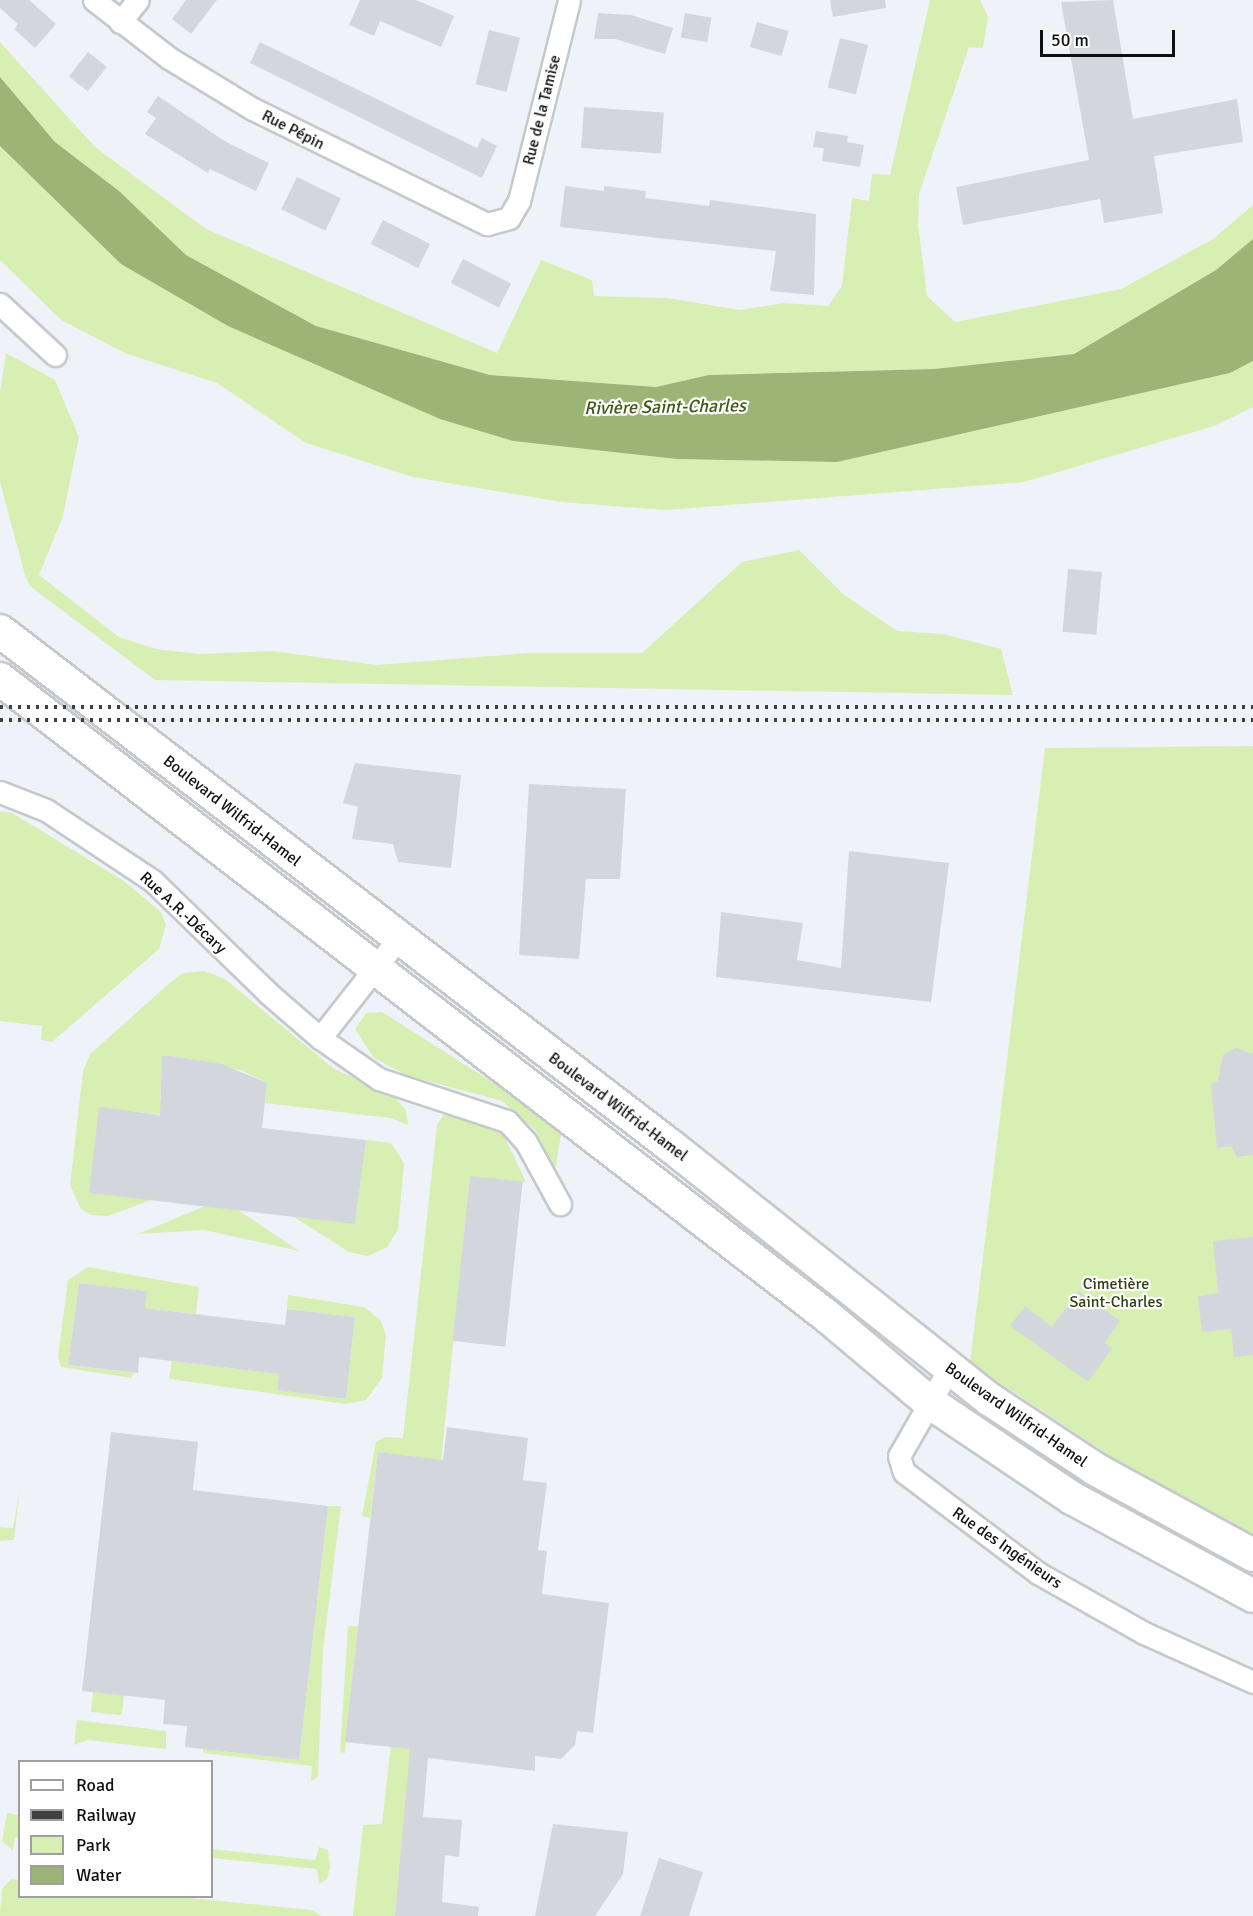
<!DOCTYPE html>
<html>
<head>
<meta charset="utf-8">
<style>
	body { margin:0 }
	#map { position:relative; width:1253px; height:1916px; overflow:hidden; background:#eff3f9; font-family:Signika,sans-serif }
	div>[style] { position:absolute }
	.green>* { inset:0; background:#d7efb3; transform-origin:0 0 }
	.water>* { inset:0; background:#9cb475 }
	.building>* { inset:0; background:#d3d7dd; transform-origin:0 0 }
	.roads { filter:drop-shadow(2px 0 #c5c9ce) drop-shadow(-2px 0 #c5c9ce) drop-shadow(0 2px #c5c9ce) drop-shadow(0 -2px #c5c9ce) }
	.street>* { height:21px; margin:-10.5px; padding:0 10.5px; transform-origin:10.5px; border-radius:10.5px; background:#fff }
	.primary>* { height:32px; margin:-16px; padding:0 16px; transform-origin:16px; border-radius:16px; background:#fff }
	.rail>* { height:4.5px; margin-top:-2.25px; transform-origin:0; background:repeating-linear-gradient(90deg,#3e4042 0 3px,transparent 0 9px) }
	span { translate:-50% -50%; white-space:nowrap; text-align:center; line-height:1.15; -webkit-text-stroke:4.5px #fff; paint-order:stroke }
	.street-label { font-size:16px; color:#0f1012 }
	.park-label { font-size:16px; color:#324213 }
	.water-label { font-size:18px; color:#435813; font-style:italic }
	.legend { position:absolute; left:18px; top:1760px; width:195px; height:138px; box-sizing:border-box; background:#fff; border:2px solid #9f9fa0; margin:0; padding:8px 10px; list-style:none; font-size:18px; color:#0f1012 }
	.legend li { display:flex; align-items:center; gap:12px; height:30px }
	.legend b { width:30px; border:2px solid #9f9fa0 }
	.scale { position:absolute; left:1040px; top:30px; width:135px; height:27px; box-sizing:border-box; border:3px solid #0f1012; border-top:0; padding-left:8px; font-size:18px; line-height:21px; white-space:nowrap; color:#0f1012; -webkit-text-stroke:4px #fff; paint-order:stroke }
</style>
</head>
<body>
<div id="map">
	<div class="green">
		<div style="clip-path:polygon(930px 0,980px 0,988px 17px,983px 48px,969px 47px,919px 194px,918px 224px,927px 296px,955px 322px,1121px 289px,1213px 239px,1253px 205px,1253px 239px,1216px 270px,1074px 354px,934px 369px,709px 375px,656px 387px,490px 375px,316px 326px,186px 255px,119px 191px,55px 142px,0 77px,0 42px,95px 147px,206px 229px,497px 353px,541px 260px,592px 280px,594px 296px,667px 298px,739px 310px,785px 303px,828px 306px,842px 286px,852px 198px,869px 201px,872px 174px,890px 175px)"></div>
		<div style="clip-path:polygon(0 146px,121px 264px,513px 441px,677px 459px,837px 462px,1230px 373px,1253px 361px,1253px 407px,1214px 426px,1024px 482px,666px 510px,561px 502px,413px 477px,306px 443px,217px 383px,127px 354px,61px 320px,0 260px)"></div>
		<div style="clip-path:polygon(6px 353px,55px 380px,79px 437px,63px 516px,39px 575px,119px 637px,156px 649px,200px 654px,272px 651px,377px 665px,529px 653px,642px 653px,742px 562px,799px 550px,843px 594px,897px 631px,943px 634px,1001px 649px,1013px 695px,155px 680px,30px 586px,25px 575px,0 482px,0 393px)"></div>
		<div style="clip-path:polygon(1253px 746px,1253px 1535px,1176px 1500px,970px 1363px,1045px 748px)"></div>
		<div style="clip-path:polygon(0 811px,12px 813px,124px 881px,161px 912px,166px 925px,159px 949px,52px 1042px,41px 1040px,42px 1026px,0 1021px)"></div>
		<div style="clip-path:polygon(204px 971px,225px 979px,333px 1068px,395px 1098px,406px 1110px,408px 1125px,390px 1118px,265px 1103px,267px 1083px,241px 1070px,163px 1055px,160px 1101px,166px 1115px,99px 1108px,151px 1200px,108px 1216px,91px 1215px,81px 1209px,70px 1185px,83px 1071px,90px 1054px,173px 980px,183px 973px)"></div>
		<div style="clip-path:polygon(382px 1012px,497px 1085px,561px 1134px,556px 1166px,550px 1167px,536px 1131px,502px 1101px,406px 1075px,374px 1058px,355px 1029px,366px 1013px)"></div>
		<div style="clip-path:polygon(453px 1113px,493px 1127px,505px 1138px,526px 1182px,470px 1177px,395px 1916px,353px 1916px,363px 1825px,382px 1824px,423px 1458px,378px 1452px,370px 1518px,362px 1516px,376px 1442px,385px 1437px,403px 1438px,437px 1125px,444px 1114px)"></div>
		<div style="clip-path:polygon(366px 1140px,391px 1143px,404px 1163px,398px 1230px,387px 1247px,368px 1256px,349px 1252px,294px 1217px,355px 1223px)"></div>
		<div style="clip-path:polygon(205px 1206px,238px 1210px,299px 1251px,204px 1230px,138px 1234px)"></div>
		<div style="clip-path:polygon(88px 1267px,199px 1287px,196px 1314px,145px 1308px,147px 1291px,79px 1283px,68px 1365px,134px 1373px,131px 1378px,61px 1367px,58px 1356px,68px 1280px)"></div>
		<div style="clip-path:polygon(288px 1295px,364px 1307px,381px 1321px,386px 1335px,382px 1378px,366px 1400px,346px 1404px,169px 1379px,172px 1361px,279px 1374px,277px 1390px,346px 1399px,355px 1317px,287px 1309px)"></div>
		<div style="clip-path:polygon(969px 1406px,1051px 1463px,1202px 1543px,1184px 1543px,1066px 1478px,994px 1429px)"></div>
		<div style="clip-path:polygon(20px 1488px,14px 1540px,0 1541px,0 1527px,13px 1528px)"></div>
		<div style="clip-path:polygon(328px 1506px,341px 1506px,323px 1651px,318px 1777px,311px 1781px,312px 1766px,203px 1753px,203px 1749px,299px 1760px)"></div>
		<div style="clip-path:polygon(348px 1626px,358px 1626px,345px 1753px,340px 1752px)"></div>
		<div style="left:93px;top:1692px;width:31px;height:20px;rotate:6deg"></div>
		<div style="clip-path:polygon(77px 1720px,166px 1731px,166px 1749px,88px 1740px,74px 1745px)"></div>
		<div style="clip-path:polygon(7px 1813px,18px 1815px,19px 1837px,15px 1837px,13px 1851px,2px 1841px)"></div>
		<div style="clip-path:polygon(319px 1847px,328px 1850px,330px 1868px,327px 1879px,319px 1884px,317px 1869px,212px 1858px,212px 1849px,315px 1860px)"></div>
		<div style="clip-path:polygon(11px 1879px,19px 1880px,20px 1896px,180px 1897px,312px 1910px,321px 1916px,0 1916px,2px 1889px)"></div>
	</div>
	<div class="water">
		<div style="clip-path:polygon(0 77px,55px 142px,119px 191px,186px 255px,316px 326px,490px 375px,656px 387px,709px 375px,934px 369px,1074px 354px,1216px 270px,1253px 239px,1253px 361px,1230px 373px,837px 462px,677px 459px,513px 441px,440px 419px,228px 326px,121px 264px,0 146px)"></div>
	</div>
	<div class="building">
		<div style="clip-path:polygon(0 0,29px 0,56px 24px,35px 48px,14px 29px,18px 24px,0 8px)"></div>
		<div style="clip-path:polygon(186px 0,217px 0,191px 34px,172px 19px)"></div>
		<div style="clip-path:polygon(360px 0,416px 0,454px 16px,441px 47px,380px 21px,374px 36px,349px 25px)"></div>
		<div style="clip-path:polygon(830px 0,885px 0,886px 8px,833px 17px)"></div>
		<div style="clip-path:polygon(1113px 0,1133px 119px,1237px 99px,1243px 142px,1154px 156px,1163px 213px,1104px 223px,1100px 199px,963px 225px,956px 187px,1089px 160px,1061px 2px)"></div>
		<div style="clip-path:polygon(598px 13px,631px 15px,673px 28px,665px 54px,615px 39px,594px 39px)"></div>
		<div style="left:685px;top:13px;width:27px;height:25px;rotate:10deg"></div>
		<div style="left:757px;top:22px;width:33px;height:26px;rotate:16deg"></div>
		<div style="left:489px;top:30px;width:32px;height:56px;rotate:14deg"></div>
		<div style="left:840px;top:38px;width:29px;height:51px;rotate:14deg"></div>
		<div style="clip-path:polygon(260px 42px,477px 148px,482px 138px,497px 146px,482px 178px,250px 63px)"></div>
		<div style="left:88px;top:52px;width:24px;height:31px;rotate:38deg"></div>
		<div style="clip-path:polygon(158px 96px,226px 142px,269px 163px,256px 191px,210px 169px,208px 173px,145px 134px,156px 118px,147px 112px)"></div>
		<div style="left:584px;top:107px;width:80px;height:41px;rotate:4deg"></div>
		<div style="clip-path:polygon(816px 131px,848px 136px,847px 142px,864px 145px,860px 167px,822px 161px,824px 148px,813px 147px)"></div>
		<div style="left:297px;top:177px;width:49px;height:36px;rotate:26deg"></div>
		<div style="clip-path:polygon(565px 186px,604px 191px,604px 186px,646px 191px,645px 198px,709px 206px,710px 200px,816px 214px,814px 295px,770px 291px,776px 251px,560px 227px)"></div>
		<div style="left:383px;top:220px;width:53px;height:27px;rotate:27deg"></div>
		<div style="left:463px;top:259px;width:54px;height:27px;rotate:27deg"></div>
		<div style="left:1068px;top:569px;width:34px;height:63px;rotate:5deg"></div>
		<div style="clip-path:polygon(355px 763px,461px 775px,451px 868px,398px 862px,393px 844px,352px 839px,358px 807px,343px 803px)"></div>
		<div style="clip-path:polygon(529px 784px,626px 789px,620px 879px,586px 879px,579px 959px,519px 955px)"></div>
		<div style="clip-path:polygon(849px 851px,949px 863px,931px 1002px,716px 977px,721px 912px,803px 923px,797px 960px,841px 968px)"></div>
		<div style="clip-path:polygon(1236px 1048px,1253px 1054px,1253px 1155px,1237px 1157px,1231px 1146px,1217px 1148px,1211px 1084px,1218px 1081px,1223px 1055px)"></div>
		<div style="clip-path:polygon(162px 1055px,222px 1064px,267px 1083px,262px 1128px,366px 1140px,355px 1224px,89px 1193px,99px 1107px,160px 1115px)"></div>
		<div style="left:470px;top:1176px;width:53px;height:166px;rotate:6deg"></div>
		<div style="clip-path:polygon(1253px 1237px,1253px 1355px,1234px 1357px,1231px 1329px,1202px 1332px,1198px 1296px,1218px 1293px,1213px 1241px)"></div>
		<div style="clip-path:polygon(79px 1283px,147px 1291px,145px 1308px,285px 1325px,287px 1309px,355px 1317px,346px 1399px,277px 1390px,279px 1374px,139px 1357px,138px 1373px,68px 1365px)"></div>
		<div style="clip-path:polygon(1078px 1291px,1120px 1321px,1105px 1343px,1112px 1348px,1088px 1382px,1010px 1326px,1025px 1306px,1052px 1327px)"></div>
		<div style="clip-path:polygon(447px 1427px,528px 1438px,523px 1480px,547px 1483px,538px 1550px,547px 1551px,542px 1594px,609px 1603px,593px 1733px,577px 1731px,575px 1745px,561px 1759px,535px 1756px,535px 1771px,428px 1758px,423px 1817px,462px 1820px,459px 1857px,445px 1855px,442px 1902px,479px 1907px,478px 1916px,395px 1916px,410px 1749px,345px 1742px,378px 1452px,443px 1460px)"></div>
		<div style="clip-path:polygon(111px 1432px,198px 1442px,193px 1490px,328px 1506px,299px 1760px,185px 1747px,187px 1726px,163px 1724px,165px 1700px,82px 1691px)"></div>
		<div style="clip-path:polygon(553px 1824px,628px 1832px,623px 1874px,595px 1916px,535px 1916px)"></div>
		<div style="clip-path:polygon(659px 1858px,703px 1872px,689px 1916px,640px 1916px)"></div>
	</div>
	<div class="roads">
		<div class="street">
			<div style="left:94px;top:0;width:95px;rotate:37.7deg"></div>
			<div style="left:169px;top:58px;width:98px;rotate:31.3deg"></div>
			<div style="left:253px;top:109px;width:261px;rotate:26.2deg"></div>
			<div style="left:487px;top:224px;width:23px;rotate:-15deg"></div>
			<div style="left:509px;top:218px;width:20px;rotate:-60deg"></div>
			<div style="left:519px;top:201px;width:207px;rotate:-76deg"></div>
			<div style="left:120px;top:22px;width:28px;rotate:-51deg"></div>
			<div style="left:0;top:304px;width:75px;rotate:42.8deg"></div>
			<div style="left:0;top:792px;width:49px;rotate:21.4deg"></div>
			<div style="left:46px;top:810px;width:128px;rotate:33.6deg"></div>
			<div style="left:153px;top:881px;width:161px;rotate:44.2deg"></div>
			<div style="left:268px;top:993px;width:69px;rotate:40.9deg"></div>
			<div style="left:320px;top:1038px;width:72px;rotate:34.8deg"></div>
			<div style="left:379px;top:1079px;width:135px;rotate:18.2deg"></div>
			<div style="left:507px;top:1121px;width:28px;rotate:48deg"></div>
			<div style="left:526px;top:1142px;width:71px;rotate:61.3deg"></div>
			<div style="left:320px;top:1038px;width:126px;rotate:-51.8deg"></div>
			<div style="left:949px;top:1369px;width:100px;rotate:119.9deg"></div>
			<div style="left:899px;top:1456px;width:17px;rotate:73deg"></div>
			<div style="left:904px;top:1472px;width:168px;rotate:37deg"></div>
			<div style="left:1038px;top:1573px;width:122px;rotate:29.5deg"></div>
			<div style="left:1144px;top:1633px;width:120px;rotate:24.2deg"></div>
		</div>
		<div class="primary">
			<div style="left:0;top:631px;width:847px;rotate:37.52deg"></div>
			<div style="left:672px;top:1147px;width:405px;rotate:38.5deg"></div>
			<div style="left:989px;top:1399px;width:127px;rotate:33.4deg"></div>
			<div style="left:1095px;top:1469px;width:180px;rotate:28.6deg"></div>
			<div style="left:0;top:679px;width:1044px;rotate:37.61deg"></div>
			<div style="left:827px;top:1316px;width:133px;rotate:40.1deg"></div>
			<div style="left:929px;top:1402px;width:172px;rotate:33.9deg"></div>
			<div style="left:1072px;top:1498px;width:206px;rotate:28.4deg"></div>
		</div>
	</div>
	<div class="rail">
		<div style="left:0;top:707px;width:1253px"></div>
		<div style="left:0;top:720px;width:1253px"></div>
	</div>
	<div class="street-label">
		<span style="left:542px;top:110px;rotate:-76deg">Rue de la Tamise</span>
		<span style="left:293px;top:130px;rotate:27deg">Rue Pépin</span>
		<span style="left:232px;top:811px;rotate:38deg">Boulevard Wilfrid-Hamel</span>
		<span style="left:183px;top:913px;rotate:43deg">Rue A.R.-Décary</span>
		<span style="left:618px;top:1107px;rotate:37deg">Boulevard Wilfrid-Hamel</span>
		<span style="left:1016px;top:1415px;rotate:35deg">Boulevard Wilfrid-Hamel</span>
		<span style="left:1007px;top:1548px;rotate:35deg">Rue des Ingénieurs</span>
	</div>
	<div class="park-label">
		<span style="left:1116px;top:1293px">Cimetière<br>Saint-Charles</span>
	</div>
	<div class="water-label">
		<span style="left:665px;top:407px;rotate:-1deg">Rivière Saint-Charles</span>
	</div>
	<ul class="legend">
	<li><b style="height:8px;background:#fff"></b>Road</li>
	<li><b style="height:8px;background:#3e4042"></b>Railway</li>
	<li><b style="height:16px;background:#d7efb3"></b>Park</li>
	<li><b style="height:16px;background:#9cb475"></b>Water</li>
	</ul>
	<div class="scale">50 m</div>
</div>
</body>
</html>
